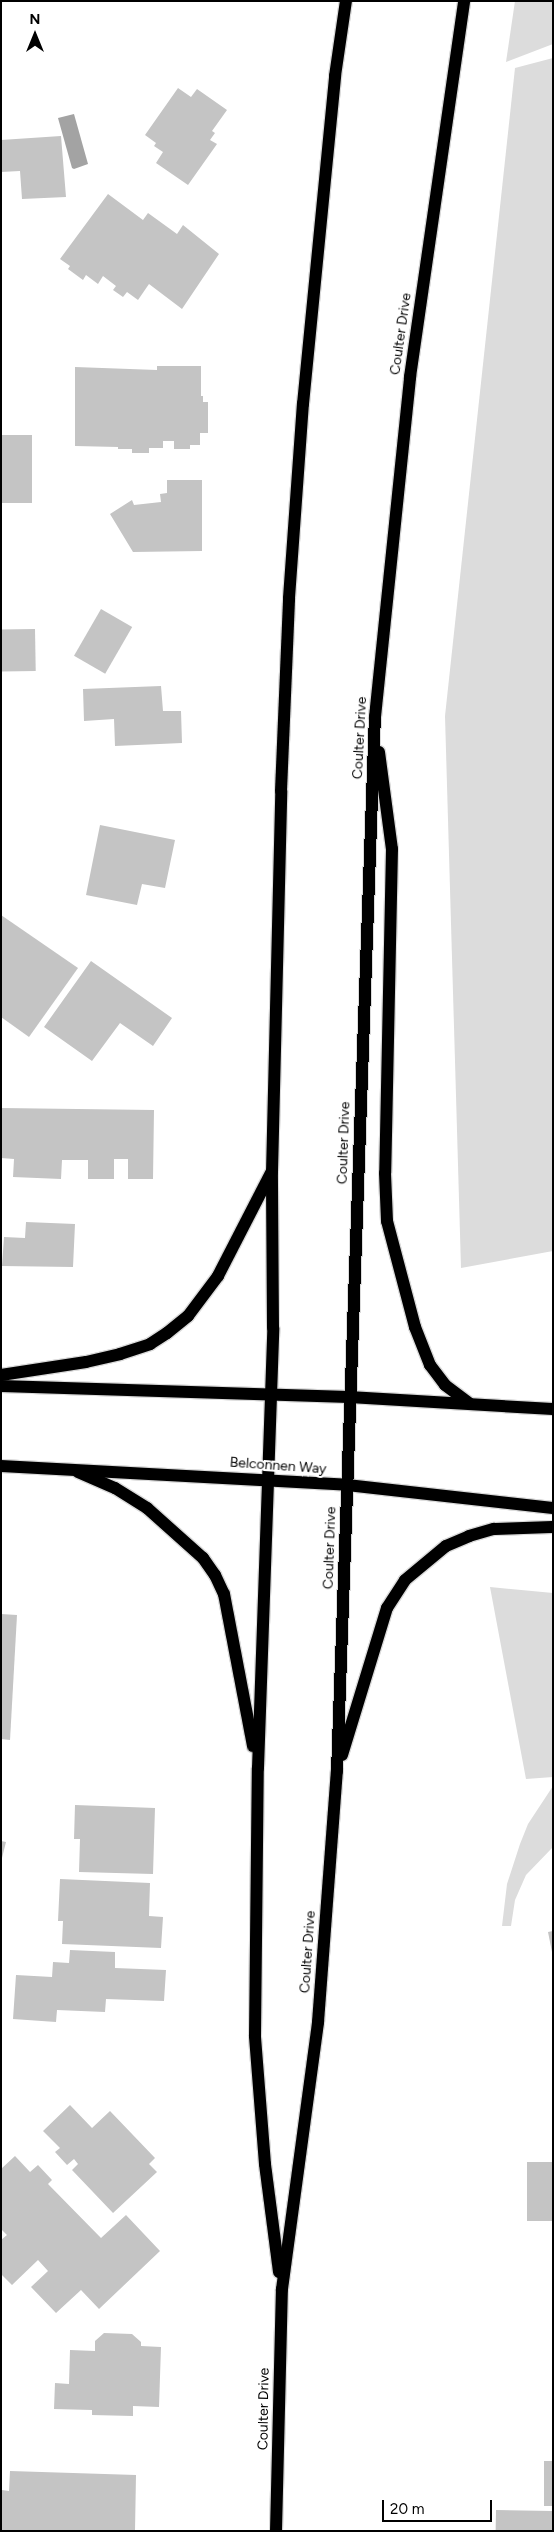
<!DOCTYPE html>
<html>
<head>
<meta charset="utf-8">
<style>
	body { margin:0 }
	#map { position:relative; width:554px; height:2532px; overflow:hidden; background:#fff; font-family:Figtree,sans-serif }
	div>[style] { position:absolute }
	.green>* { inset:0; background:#dcdcdc }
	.water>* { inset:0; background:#a3a3a3 }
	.building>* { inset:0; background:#c4c4c4; transform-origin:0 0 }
	.roads { filter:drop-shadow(1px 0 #dbdbdb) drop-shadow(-1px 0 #dbdbdb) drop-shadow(0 1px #dbdbdb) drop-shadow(0 -1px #dbdbdb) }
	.primary>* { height:12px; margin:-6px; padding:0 6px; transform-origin:6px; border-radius:6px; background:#000 }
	span { translate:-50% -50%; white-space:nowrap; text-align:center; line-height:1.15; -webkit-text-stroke:4px #fff; paint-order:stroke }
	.street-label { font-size:14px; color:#000 }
	.frame { position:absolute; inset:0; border:2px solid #000; pointer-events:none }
	.north { position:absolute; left:10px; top:10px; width:50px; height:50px; -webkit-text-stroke:4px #fff; paint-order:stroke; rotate:0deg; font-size:14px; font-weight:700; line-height:20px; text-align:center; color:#000 }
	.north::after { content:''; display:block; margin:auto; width:18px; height:22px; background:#000; clip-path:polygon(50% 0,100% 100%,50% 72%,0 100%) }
	.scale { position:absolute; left:382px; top:2500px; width:110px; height:22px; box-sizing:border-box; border:2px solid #000; border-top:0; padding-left:6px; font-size:15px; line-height:18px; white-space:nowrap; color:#000; -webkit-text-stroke:4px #fff; paint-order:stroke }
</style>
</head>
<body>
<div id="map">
	<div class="green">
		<div style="clip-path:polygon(515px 1px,553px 1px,553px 44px,506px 62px)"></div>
		<div style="clip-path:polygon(553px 58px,553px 1251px,461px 1268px,445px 716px,515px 68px)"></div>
		<div style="clip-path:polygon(490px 1587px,553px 1593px,553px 1777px,526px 1779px)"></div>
		<div style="clip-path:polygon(553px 1786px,553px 1847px,526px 1875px,515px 1900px,511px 1926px,502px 1926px,507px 1884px,520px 1844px,528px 1824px)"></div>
	</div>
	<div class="water">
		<div style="clip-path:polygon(74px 114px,88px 164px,74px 169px,72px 168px,58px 118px)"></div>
	</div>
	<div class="building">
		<div style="clip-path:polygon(178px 88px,191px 97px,197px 89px,227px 110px,212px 131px,215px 133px,210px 140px,217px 144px,188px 185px,156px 163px,163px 152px,154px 146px,156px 143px,145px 135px)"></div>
		<div style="clip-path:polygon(61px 136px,66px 197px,22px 199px,20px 171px,1px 172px,1px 140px)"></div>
		<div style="clip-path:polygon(108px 194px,143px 220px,148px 213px,177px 234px,183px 225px,219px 254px,182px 309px,149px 284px,138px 300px,127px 292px,123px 297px,113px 290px,116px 286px,103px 276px,98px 284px,86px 275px,83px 280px,68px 269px,70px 266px,60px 259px)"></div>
		<div style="clip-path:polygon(157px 366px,201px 366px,201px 396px,203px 396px,203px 402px,208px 402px,208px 433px,200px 433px,200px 445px,190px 445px,190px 449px,174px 449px,174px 441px,163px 441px,163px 448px,149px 448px,149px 453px,132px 453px,132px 449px,118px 449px,118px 447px,75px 446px,75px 367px,157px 370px)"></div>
		<div style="left:1px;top:435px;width:31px;height:68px"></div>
		<div style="clip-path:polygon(167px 480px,202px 480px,202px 551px,133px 552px,110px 514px,132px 500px,134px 505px,161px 502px,160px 494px,167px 493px)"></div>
		<div style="left:101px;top:609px;width:36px;height:54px;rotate:30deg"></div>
		<div style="left:35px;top:629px;width:42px;height:34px;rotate:89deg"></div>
		<div style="clip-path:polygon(161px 686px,163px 711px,181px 711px,182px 743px,115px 746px,114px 719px,84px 721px,83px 689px)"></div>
		<div style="clip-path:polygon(100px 825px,175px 840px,165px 888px,142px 884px,137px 905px,86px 895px)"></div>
		<div style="clip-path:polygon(1px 915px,78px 968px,29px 1037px,1px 1017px)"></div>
		<div style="clip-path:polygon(91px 961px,172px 1018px,153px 1046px,120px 1023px,92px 1061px,44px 1027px)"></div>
		<div style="clip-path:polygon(1px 1108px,154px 1110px,153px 1179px,128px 1179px,128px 1159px,114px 1159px,114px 1179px,88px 1179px,88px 1160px,62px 1160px,61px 1179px,13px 1177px,14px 1159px,1px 1158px)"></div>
		<div style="clip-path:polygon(26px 1222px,75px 1224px,73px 1267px,2px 1266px,4px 1237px,25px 1238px)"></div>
		<div style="clip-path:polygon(1px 1614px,17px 1615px,10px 1740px,1px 1739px)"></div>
		<div style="clip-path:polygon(75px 1805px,155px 1808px,153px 1874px,79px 1872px,80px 1839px,74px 1839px)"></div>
		<div style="clip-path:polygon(1px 1841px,6px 1842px,2px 1858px,1px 1858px)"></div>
		<div style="clip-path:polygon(60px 1879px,150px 1883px,149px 1916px,163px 1917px,161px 1948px,62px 1944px,63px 1921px,58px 1921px)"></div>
		<div style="clip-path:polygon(553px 1931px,553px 1952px,552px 1952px,548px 1932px)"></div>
		<div style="clip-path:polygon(70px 1950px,115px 1952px,115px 1968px,166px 1970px,164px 2001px,106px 1999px,105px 2012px,57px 2010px,56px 2022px,13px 2019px,16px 1975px,52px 1977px,53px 1962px,69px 1963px)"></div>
		<div style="clip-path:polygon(70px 2105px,92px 2128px,110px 2111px,155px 2158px,149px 2164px,157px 2172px,113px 2213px,72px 2170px,78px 2164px,74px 2159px,67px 2165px,55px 2152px,60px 2148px,43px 2131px)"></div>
		<div style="clip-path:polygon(15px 2156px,30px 2172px,38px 2165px,52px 2180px,48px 2184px,101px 2238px,126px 2215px,160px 2251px,99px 2309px,81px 2290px,56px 2313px,31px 2287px,48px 2271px,38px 2260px,12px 2285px,1px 2274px,1px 2240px,7px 2235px,1px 2229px,1px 2169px)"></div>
		<div style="left:527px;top:2162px;width:26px;height:59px"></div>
		<div style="clip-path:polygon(104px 2333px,132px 2334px,141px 2342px,141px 2346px,161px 2347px,159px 2407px,133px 2406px,133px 2416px,92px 2415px,92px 2410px,54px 2409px,55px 2383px,69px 2384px,70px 2350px,95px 2351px,95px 2341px)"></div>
		<div style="left:544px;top:2461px;width:9px;height:45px"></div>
		<div style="clip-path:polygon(10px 2471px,136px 2475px,135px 2531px,1px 2531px,2px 2490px,9px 2491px)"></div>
		<div style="left:496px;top:2510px;width:57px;height:21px;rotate:1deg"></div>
	</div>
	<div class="roads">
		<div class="primary">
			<div style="left:379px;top:752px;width:98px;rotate:82.4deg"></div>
			<div style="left:392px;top:849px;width:324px;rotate:91.2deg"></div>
			<div style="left:385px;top:1173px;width:48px;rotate:87.6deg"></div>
			<div style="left:387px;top:1221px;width:110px;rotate:75.2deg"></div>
			<div style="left:415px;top:1327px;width:41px;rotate:68.5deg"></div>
			<div style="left:430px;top:1365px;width:25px;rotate:53deg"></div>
			<div style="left:445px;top:1385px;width:30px;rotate:37deg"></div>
			<div style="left:1px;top:1375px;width:86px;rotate:-8.7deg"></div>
			<div style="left:86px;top:1362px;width:35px;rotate:-13deg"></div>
			<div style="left:120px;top:1354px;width:32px;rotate:-18deg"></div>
			<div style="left:150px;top:1344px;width:20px;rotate:-33deg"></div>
			<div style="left:167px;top:1333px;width:27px;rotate:-39deg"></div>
			<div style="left:188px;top:1316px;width:50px;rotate:-53.1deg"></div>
			<div style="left:218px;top:1276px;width:116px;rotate:-62.8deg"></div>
			<div style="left:1px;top:1386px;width:348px;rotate:1.8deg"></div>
			<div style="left:349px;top:1397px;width:204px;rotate:3.4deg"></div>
			<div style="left:1px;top:1466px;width:347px;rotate:3.1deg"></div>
			<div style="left:347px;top:1485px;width:207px;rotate:6.4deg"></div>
			<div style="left:78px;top:1472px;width:40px;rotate:23.4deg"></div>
			<div style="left:115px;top:1488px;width:38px;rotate:32deg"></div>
			<div style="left:147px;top:1508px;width:75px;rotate:41.8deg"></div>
			<div style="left:203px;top:1558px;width:21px;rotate:55deg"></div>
			<div style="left:215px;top:1575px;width:21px;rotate:65deg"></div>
			<div style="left:224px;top:1594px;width:155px;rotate:79.2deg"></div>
			<div style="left:342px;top:1755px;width:154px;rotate:-73deg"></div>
			<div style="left:387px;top:1608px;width:33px;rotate:-57deg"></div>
			<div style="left:405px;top:1580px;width:53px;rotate:-39.7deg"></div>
			<div style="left:446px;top:1546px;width:25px;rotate:-23deg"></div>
			<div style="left:469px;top:1536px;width:26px;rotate:-16deg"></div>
			<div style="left:494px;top:1529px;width:59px;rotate:-1.9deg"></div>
			<div style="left:279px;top:2272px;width:109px;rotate:-97.4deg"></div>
			<div style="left:265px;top:2164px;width:128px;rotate:-94.5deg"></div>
			<div style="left:255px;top:2036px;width:268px;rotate:-89.4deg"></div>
			<div style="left:258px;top:1768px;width:440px;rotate:-88deg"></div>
			<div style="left:273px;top:1328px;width:156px;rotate:-90.4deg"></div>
			<div style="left:272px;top:1172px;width:381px;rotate:-88.6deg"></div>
			<div style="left:281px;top:791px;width:193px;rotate:-87.6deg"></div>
			<div style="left:289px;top:598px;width:195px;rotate:-85.9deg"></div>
			<div style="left:303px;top:404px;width:330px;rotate:-84.4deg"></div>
			<div style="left:335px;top:76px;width:76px;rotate:-81.7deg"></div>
			<div style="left:276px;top:2531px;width:242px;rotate:-88.6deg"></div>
			<div style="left:282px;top:2289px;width:269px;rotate:-82.3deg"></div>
			<div style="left:318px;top:2022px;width:252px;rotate:-85.7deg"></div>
			<div style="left:337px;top:1771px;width:1055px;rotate:-87.94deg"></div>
			<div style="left:375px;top:717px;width:342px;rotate:-84.1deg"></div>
			<div style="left:410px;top:377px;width:380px;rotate:-81.8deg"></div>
		</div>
	</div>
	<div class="street-label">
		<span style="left:401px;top:334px;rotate:-82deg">Coulter Drive</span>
		<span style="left:360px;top:738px;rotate:-87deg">Coulter Drive</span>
		<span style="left:344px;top:1143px;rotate:-88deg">Coulter Drive</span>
		<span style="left:278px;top:1466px;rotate:4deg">Belconnen Way</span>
		<span style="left:330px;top:1548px;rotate:-88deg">Coulter Drive</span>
		<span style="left:308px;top:1952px;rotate:-86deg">Coulter Drive</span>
		<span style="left:264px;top:2409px;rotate:-89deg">Coulter Drive</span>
	</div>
	<div class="frame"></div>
	<div class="north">N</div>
	<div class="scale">20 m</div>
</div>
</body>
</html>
